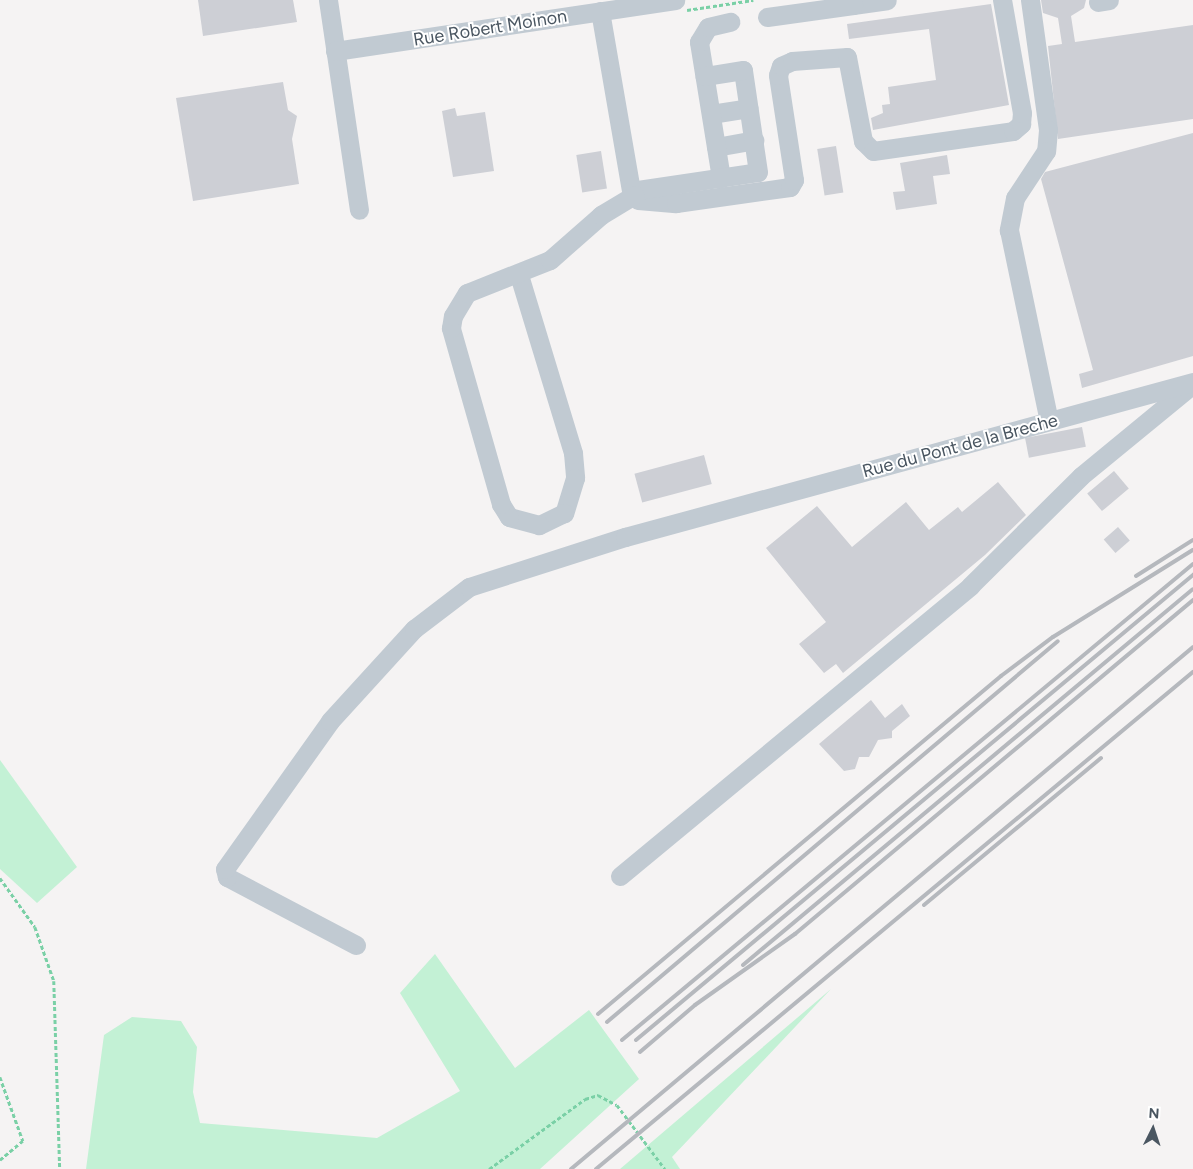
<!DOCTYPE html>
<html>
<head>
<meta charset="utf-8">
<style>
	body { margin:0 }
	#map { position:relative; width:1193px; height:1169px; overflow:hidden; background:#f5f3f3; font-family:Figtree,sans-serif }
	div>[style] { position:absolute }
	.green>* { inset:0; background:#c3f1d5 }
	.building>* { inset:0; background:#cdcfd5; transform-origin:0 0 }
	.path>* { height:2.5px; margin-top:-1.25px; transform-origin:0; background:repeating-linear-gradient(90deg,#7ad0a6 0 4px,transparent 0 6.5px) }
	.minor>* { height:19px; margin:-9.5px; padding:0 9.5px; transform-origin:9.5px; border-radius:9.5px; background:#c1cad2 }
	.rail>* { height:4px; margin:-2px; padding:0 2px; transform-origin:2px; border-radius:2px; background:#b5b8bd }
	span { translate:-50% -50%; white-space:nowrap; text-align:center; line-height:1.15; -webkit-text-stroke:4px #fff; paint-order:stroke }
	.street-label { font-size:18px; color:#4a5661 }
	.north { position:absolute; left:1128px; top:1104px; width:50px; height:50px; -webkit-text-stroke:4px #fff; paint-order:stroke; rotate:4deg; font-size:14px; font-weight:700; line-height:20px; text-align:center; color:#4a5661 }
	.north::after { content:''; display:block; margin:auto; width:18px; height:22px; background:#4a5661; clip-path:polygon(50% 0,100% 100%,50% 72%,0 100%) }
</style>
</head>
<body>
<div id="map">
	<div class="green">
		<div style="clip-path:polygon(0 760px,77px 867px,37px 903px,0 869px)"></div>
		<div style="clip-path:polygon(435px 954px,515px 1068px,589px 1010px,639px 1079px,540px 1169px,86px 1169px,104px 1035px,132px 1017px,181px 1021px,197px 1047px,193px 1092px,200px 1123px,377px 1138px,460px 1091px,400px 993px)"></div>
		<div style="clip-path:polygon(831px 989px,672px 1157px,680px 1169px,620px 1169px)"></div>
	</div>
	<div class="building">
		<div style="clip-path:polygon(198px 0,293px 0,297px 22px,203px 36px)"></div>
		<div style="clip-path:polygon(1041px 0,1086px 0,1084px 8px,1071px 16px,1075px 42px,1193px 25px,1193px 119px,1058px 139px,1048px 46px,1062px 44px,1058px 18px,1043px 13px)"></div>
		<div style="clip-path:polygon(991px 4px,1009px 105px,873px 130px,871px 118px,883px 113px,882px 105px,890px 104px,888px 87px,936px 80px,929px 29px,849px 39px,847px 24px)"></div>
		<div style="clip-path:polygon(283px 82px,288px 110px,297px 116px,292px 139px,299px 184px,193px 201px,176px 98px)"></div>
		<div style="clip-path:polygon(455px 108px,457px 116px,485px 112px,494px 171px,453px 177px,442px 111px)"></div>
		<div style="clip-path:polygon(1193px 133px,1193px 356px,1082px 388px,1079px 374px,1093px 370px,1041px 179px,1045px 172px)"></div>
		<div style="left:836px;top:146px;width:47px;height:19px;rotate:81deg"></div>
		<div style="left:601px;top:151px;width:38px;height:25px;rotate:81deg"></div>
		<div style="clip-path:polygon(947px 155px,950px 174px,933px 176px,937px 204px,896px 210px,893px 192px,905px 191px,900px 163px)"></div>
		<div style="left:1082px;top:427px;width:20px;height:58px;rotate:79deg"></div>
		<div style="left:704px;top:455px;width:30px;height:72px;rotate:75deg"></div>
		<div style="left:1114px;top:471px;width:23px;height:35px;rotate:50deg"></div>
		<div style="clip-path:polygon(998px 482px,1026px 515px,985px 555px,843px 673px,836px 664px,824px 673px,799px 644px,826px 622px,766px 548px,817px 506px,852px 547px,906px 502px,929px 530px,958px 507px,962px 512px)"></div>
		<div style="left:1118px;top:527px;width:18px;height:19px;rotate:49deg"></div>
		<div style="clip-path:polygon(871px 700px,885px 718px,902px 704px,910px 716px,892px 731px,892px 738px,878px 740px,869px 757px,859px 757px,855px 769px,844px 771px,819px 744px)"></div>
	</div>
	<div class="path">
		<div style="left:687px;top:10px;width:67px;rotate:-8.6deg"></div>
		<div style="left:0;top:878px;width:60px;rotate:54.5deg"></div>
		<div style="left:35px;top:927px;width:57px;rotate:70.6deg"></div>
		<div style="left:54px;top:981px;width:188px;rotate:88.2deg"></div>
		<div style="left:0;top:1077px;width:68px;rotate:70.2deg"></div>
		<div style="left:23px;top:1141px;width:30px;rotate:140deg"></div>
		<div style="left:489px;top:1169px;width:119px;rotate:-36.1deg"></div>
		<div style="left:585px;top:1099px;width:14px;rotate:-17deg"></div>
		<div style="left:598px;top:1095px;width:21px;rotate:28deg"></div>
		<div style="left:617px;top:1105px;width:80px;rotate:53.1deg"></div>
	</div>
	<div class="minor">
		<div style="left:328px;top:0;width:212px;rotate:81.6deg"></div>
		<div style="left:852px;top:0;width:5px;rotate:79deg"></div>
		<div style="left:853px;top:5px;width:34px;rotate:-8deg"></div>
		<div style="left:1030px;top:0;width:131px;rotate:82.1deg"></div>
		<div style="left:1048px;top:130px;width:21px;rotate:95deg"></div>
		<div style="left:1046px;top:151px;width:56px;rotate:123.4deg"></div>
		<div style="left:1015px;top:198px;width:33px;rotate:101deg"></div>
		<div style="left:1009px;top:230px;width:195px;rotate:78.2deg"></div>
		<div style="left:1098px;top:2px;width:11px;rotate:-10deg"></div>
		<div style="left:600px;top:11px;width:183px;rotate:80.2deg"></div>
		<div style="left:631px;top:191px;width:11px;rotate:52deg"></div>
		<div style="left:638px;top:200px;width:38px;rotate:5deg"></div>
		<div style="left:676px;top:203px;width:115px;rotate:-8deg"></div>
		<div style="left:790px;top:187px;width:8px;rotate:-60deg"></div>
		<div style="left:794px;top:180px;width:106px;rotate:-98.7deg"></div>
		<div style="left:778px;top:75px;width:9px;rotate:-72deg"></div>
		<div style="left:781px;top:66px;width:12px;rotate:-24deg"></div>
		<div style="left:792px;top:61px;width:55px;rotate:-4.2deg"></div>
		<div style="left:847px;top:57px;width:86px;rotate:79.2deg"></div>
		<div style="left:863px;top:141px;width:14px;rotate:45deg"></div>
		<div style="left:873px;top:151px;width:141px;rotate:-8.1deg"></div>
		<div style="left:1013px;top:131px;width:11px;rotate:-41deg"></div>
		<div style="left:1021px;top:124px;width:11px;rotate:-85deg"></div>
		<div style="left:1022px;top:113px;width:115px;rotate:-100deg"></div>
		<div style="left:767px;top:17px;width:87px;rotate:-7.9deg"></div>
		<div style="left:335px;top:51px;width:344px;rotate:-8.5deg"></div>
		<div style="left:711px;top:114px;width:38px;rotate:-9deg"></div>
		<div style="left:716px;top:147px;width:39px;rotate:-10deg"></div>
		<div style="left:721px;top:178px;width:138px;rotate:-99.2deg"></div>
		<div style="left:699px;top:42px;width:17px;rotate:-59deg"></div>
		<div style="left:708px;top:27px;width:23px;rotate:-13deg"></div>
		<div style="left:631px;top:191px;width:128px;rotate:-8.5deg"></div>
		<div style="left:758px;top:172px;width:103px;rotate:-98.4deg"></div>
		<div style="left:743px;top:70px;width:39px;rotate:171deg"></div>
		<div style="left:519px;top:275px;width:186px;rotate:73.1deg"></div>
		<div style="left:573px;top:453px;width:25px;rotate:85deg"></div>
		<div style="left:575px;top:478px;width:37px;rotate:107deg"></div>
		<div style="left:564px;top:513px;width:28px;rotate:154deg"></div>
		<div style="left:539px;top:525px;width:31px;rotate:-165deg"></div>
		<div style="left:509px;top:517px;width:15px;rotate:-122deg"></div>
		<div style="left:501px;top:504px;width:183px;rotate:-105.9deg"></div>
		<div style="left:451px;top:328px;width:12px;rotate:-81deg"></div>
		<div style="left:453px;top:316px;width:27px;rotate:-59deg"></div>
		<div style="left:467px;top:293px;width:89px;rotate:-21.7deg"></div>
		<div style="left:550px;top:260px;width:68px;rotate:-41.4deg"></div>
		<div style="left:601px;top:215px;width:39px;rotate:-31deg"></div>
		<div style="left:620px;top:876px;width:455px;rotate:-39.6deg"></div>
		<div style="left:970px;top:586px;width:156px;rotate:-44.7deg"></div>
		<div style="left:1081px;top:476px;width:145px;rotate:-39.4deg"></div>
		<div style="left:356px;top:945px;width:146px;rotate:-152.2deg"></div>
		<div style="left:227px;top:877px;width:8px;rotate:-104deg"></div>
		<div style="left:225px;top:869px;width:181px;rotate:-54.6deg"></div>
		<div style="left:330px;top:721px;width:125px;rotate:-47.6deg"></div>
		<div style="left:414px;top:629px;width:69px;rotate:-37.4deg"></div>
		<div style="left:469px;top:587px;width:164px;rotate:-17.8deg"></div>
		<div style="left:625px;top:537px;width:589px;rotate:-15.26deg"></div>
	</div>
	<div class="rail">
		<div style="left:1136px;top:576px;width:67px;rotate:-32.3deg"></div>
		<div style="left:924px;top:905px;width:230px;rotate:-39.7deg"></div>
		<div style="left:743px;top:965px;width:586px;rotate:-39.88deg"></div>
		<div style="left:598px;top:1014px;width:526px;rotate:-39.99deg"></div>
		<div style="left:1001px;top:676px;width:65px;rotate:-36.9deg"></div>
		<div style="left:1053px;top:637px;width:165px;rotate:-31.9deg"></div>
		<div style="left:607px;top:1022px;width:590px;rotate:-40.19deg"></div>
		<div style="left:622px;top:1040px;width:743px;rotate:-39.82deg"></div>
		<div style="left:636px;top:1040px;width:726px;rotate:-39.86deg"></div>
		<div style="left:640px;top:1052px;width:72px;rotate:-40.5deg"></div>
		<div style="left:695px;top:1005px;width:123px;rotate:-35.4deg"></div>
		<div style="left:795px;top:934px;width:520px;rotate:-40deg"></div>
		<div style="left:571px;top:1169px;width:812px;rotate:-40deg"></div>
		<div style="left:596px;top:1169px;width:777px;rotate:-39.78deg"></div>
	</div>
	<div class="street-label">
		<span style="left:490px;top:28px;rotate:-9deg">Rue Robert Moinon</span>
		<span style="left:960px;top:446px;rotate:-15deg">Rue du Pont de la Breche</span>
	</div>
	<div class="north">N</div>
</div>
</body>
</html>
